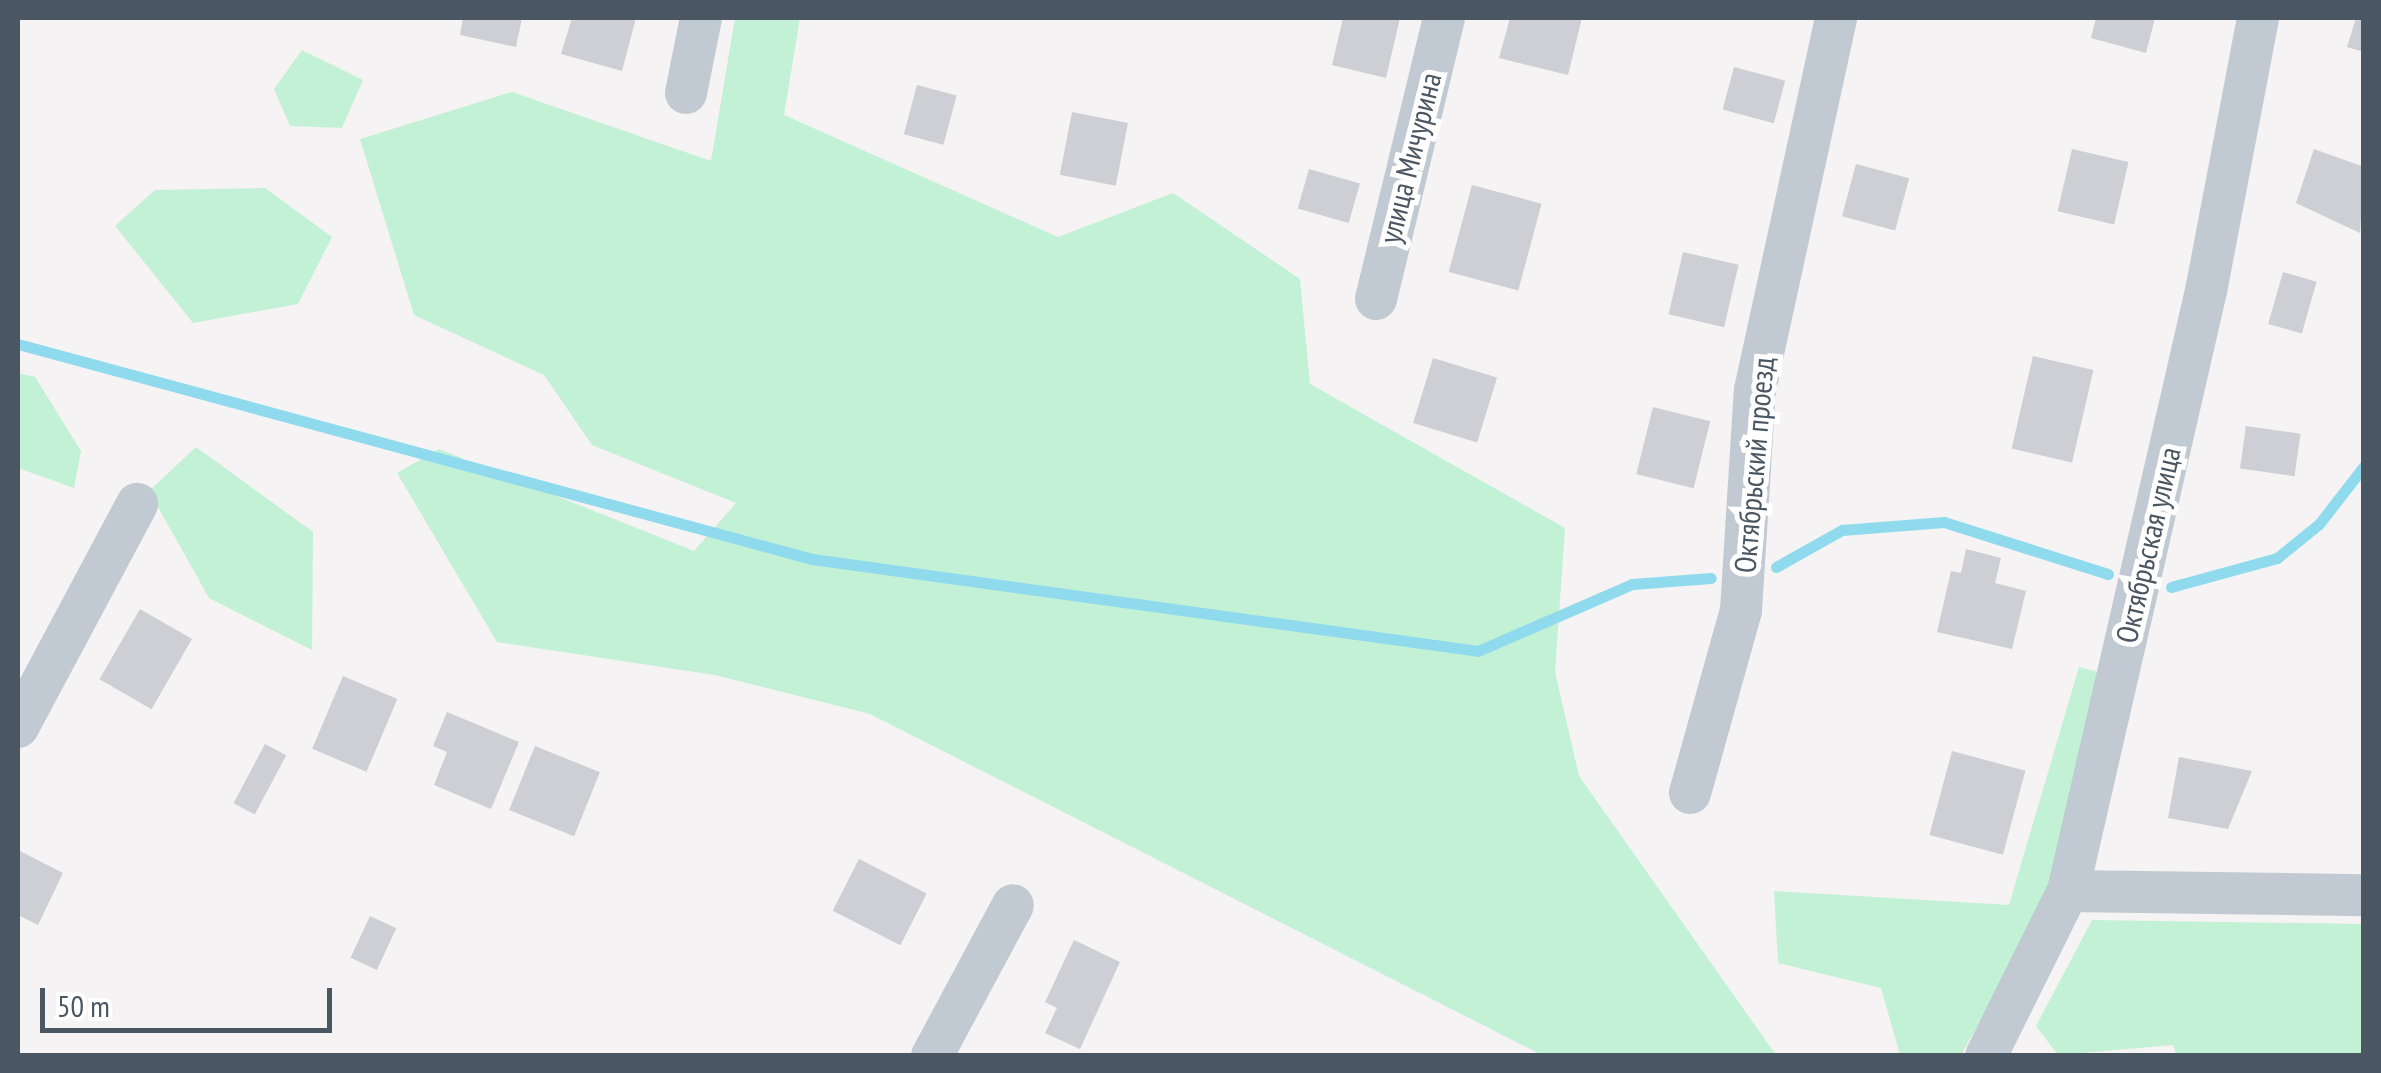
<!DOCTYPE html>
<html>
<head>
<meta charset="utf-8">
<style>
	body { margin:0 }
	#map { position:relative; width:2381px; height:1073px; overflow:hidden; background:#f5f3f3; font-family:"PT Sans Narrow",sans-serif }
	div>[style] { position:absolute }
	.green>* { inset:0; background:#c3f1d5 }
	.stream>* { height:11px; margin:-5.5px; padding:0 5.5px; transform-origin:5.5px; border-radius:5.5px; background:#90daee }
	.building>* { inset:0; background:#cdcfd5; transform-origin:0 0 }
	.minor>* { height:42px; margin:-21px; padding:0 21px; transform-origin:21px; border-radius:21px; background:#c1cad2 }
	span { translate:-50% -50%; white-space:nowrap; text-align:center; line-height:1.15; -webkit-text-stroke:10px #fff; paint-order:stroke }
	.street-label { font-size:30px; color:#4a5661 }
	.frame { position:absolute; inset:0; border:20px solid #4a5661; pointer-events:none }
	.scale { position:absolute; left:40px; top:988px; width:292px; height:45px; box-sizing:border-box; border:5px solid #4a5661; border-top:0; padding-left:12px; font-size:30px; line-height:35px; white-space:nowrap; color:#4a5661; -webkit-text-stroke:8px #fff; paint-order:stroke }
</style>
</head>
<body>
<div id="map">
	<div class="green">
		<div style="clip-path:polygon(735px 18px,800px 18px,784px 115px,1058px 237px,1173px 193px,1300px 279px,1310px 384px,1565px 528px,1555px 672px,1579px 776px,1776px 1055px,1542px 1055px,870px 714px,715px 675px,497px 642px,397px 473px,439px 449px,694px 551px,736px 503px,592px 445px,544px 375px,414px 315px,360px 139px,512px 92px,711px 161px)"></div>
		<div style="clip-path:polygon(302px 50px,363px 80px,342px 128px,290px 126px,274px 89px)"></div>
		<div style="clip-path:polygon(265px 188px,332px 237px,298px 304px,193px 323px,115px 226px,155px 190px)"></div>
		<div style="clip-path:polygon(18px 373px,35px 377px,81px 451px,74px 488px,18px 468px)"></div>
		<div style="clip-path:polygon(196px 447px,313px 532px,312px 650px,209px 598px,149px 491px)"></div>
		<div style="clip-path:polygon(2079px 667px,2110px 675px,2045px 906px,1961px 1055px,1900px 1055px,1881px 988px,1778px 963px,1774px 891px,2009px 905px)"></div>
		<div style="clip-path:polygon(2092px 920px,2363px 924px,2363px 1055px,2177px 1055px,2173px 1045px,2058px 1055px,2036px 1026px)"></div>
	</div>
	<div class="stream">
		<div style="left:18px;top:344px;width:823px;rotate:15.15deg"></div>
		<div style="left:812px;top:559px;width:672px;rotate:7.86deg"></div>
		<div style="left:1478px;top:651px;width:168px;rotate:-23.5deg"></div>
		<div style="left:1632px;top:584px;width:79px;rotate:-4.3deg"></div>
		<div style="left:1776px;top:567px;width:76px;rotate:-29.3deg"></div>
		<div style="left:1842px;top:530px;width:102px;rotate:-4.5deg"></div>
		<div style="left:1944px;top:522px;width:172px;rotate:17.6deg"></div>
		<div style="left:2171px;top:587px;width:110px;rotate:-15.3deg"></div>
		<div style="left:2277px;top:558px;width:54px;rotate:-39deg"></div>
		<div style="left:2319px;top:524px;width:73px;rotate:-52.2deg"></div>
	</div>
	<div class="building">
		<div style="clip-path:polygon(463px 18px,522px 18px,516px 47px,460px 35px)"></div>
		<div style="clip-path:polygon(572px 18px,636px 18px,622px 71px,561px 54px)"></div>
		<div style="clip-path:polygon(1343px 18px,1400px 18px,1386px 78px,1332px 65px)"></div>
		<div style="clip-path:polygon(1510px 18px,1582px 18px,1568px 75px,1499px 58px)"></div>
		<div style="clip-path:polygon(2096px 18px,2155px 18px,2146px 53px,2091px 38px)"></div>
		<div style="clip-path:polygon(2356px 18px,2364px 18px,2364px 52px,2347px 47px)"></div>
		<div style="left:1734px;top:67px;width:53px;height:44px;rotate:15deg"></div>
		<div style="left:917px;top:85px;width:41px;height:51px;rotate:15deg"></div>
		<div style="left:1072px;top:112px;width:57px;height:64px;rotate:11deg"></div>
		<div style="left:2072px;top:149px;width:58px;height:64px;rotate:13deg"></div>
		<div style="clip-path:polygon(2314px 149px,2364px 167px,2360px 233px,2296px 203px)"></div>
		<div style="left:1856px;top:164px;width:55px;height:54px;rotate:15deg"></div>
		<div style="left:1309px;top:169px;width:53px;height:41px;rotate:16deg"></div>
		<div style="left:1472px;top:185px;width:72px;height:90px;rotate:15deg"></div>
		<div style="left:1683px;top:252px;width:57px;height:64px;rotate:13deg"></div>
		<div style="left:2283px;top:272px;width:35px;height:54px;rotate:16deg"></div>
		<div style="left:2033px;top:356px;width:62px;height:95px;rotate:13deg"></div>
		<div style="left:1433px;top:358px;width:67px;height:68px;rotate:17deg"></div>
		<div style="left:1653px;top:407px;width:59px;height:69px;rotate:14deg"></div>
		<div style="left:2246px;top:426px;width:55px;height:43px;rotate:8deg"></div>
		<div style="clip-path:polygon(1966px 549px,2001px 558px,1995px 583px,2026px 591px,2012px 649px,1937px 632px,1951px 571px,1961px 573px)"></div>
		<div style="left:140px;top:609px;width:60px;height:81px;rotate:30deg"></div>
		<div style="left:343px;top:676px;width:59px;height:79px;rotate:23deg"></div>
		<div style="clip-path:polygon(447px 712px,519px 742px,491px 809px,434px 785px,447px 752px,433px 746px)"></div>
		<div style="left:265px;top:744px;width:24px;height:67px;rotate:28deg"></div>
		<div style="left:535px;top:746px;width:70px;height:69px;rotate:22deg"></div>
		<div style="left:1952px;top:751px;width:76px;height:87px;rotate:15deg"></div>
		<div style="clip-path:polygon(2179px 757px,2252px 771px,2228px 829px,2168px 818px)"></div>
		<div style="clip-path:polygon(18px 850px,63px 873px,38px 925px,18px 915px)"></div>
		<div style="left:859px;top:859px;width:76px;height:58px;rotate:27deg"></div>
		<div style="left:370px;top:916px;width:29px;height:46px;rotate:25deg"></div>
		<div style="clip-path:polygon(1074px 940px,1120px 962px,1080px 1049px,1045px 1033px,1057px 1008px,1045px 1002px)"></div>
	</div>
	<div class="minor">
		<div style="left:686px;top:93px;width:76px;rotate:-78.7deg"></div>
		<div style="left:1376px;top:299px;width:289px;rotate:-76.4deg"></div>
		<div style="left:18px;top:727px;width:253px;rotate:-61.9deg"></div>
		<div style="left:1690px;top:793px;width:190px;rotate:-74.4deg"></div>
		<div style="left:1741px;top:610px;width:220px;rotate:-86.4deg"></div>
		<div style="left:1755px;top:390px;width:381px;rotate:-77.7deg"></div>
		<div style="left:2068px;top:891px;width:296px;rotate:0.8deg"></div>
		<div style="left:932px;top:1056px;width:171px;rotate:-61.8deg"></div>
		<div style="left:1986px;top:1056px;width:184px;rotate:-63.6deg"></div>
		<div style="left:2068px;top:891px;width:616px;rotate:-77.05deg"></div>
		<div style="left:2206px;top:291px;width:278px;rotate:-79.2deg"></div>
	</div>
	<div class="street-label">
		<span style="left:1410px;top:158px;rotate:-76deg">улица Мичурина</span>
		<span style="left:1754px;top:465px;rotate:-85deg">Октябрьский проезд</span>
		<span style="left:2148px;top:545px;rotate:-77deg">Октябрьская улица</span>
	</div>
	<div class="frame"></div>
	<div class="scale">50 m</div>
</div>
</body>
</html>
